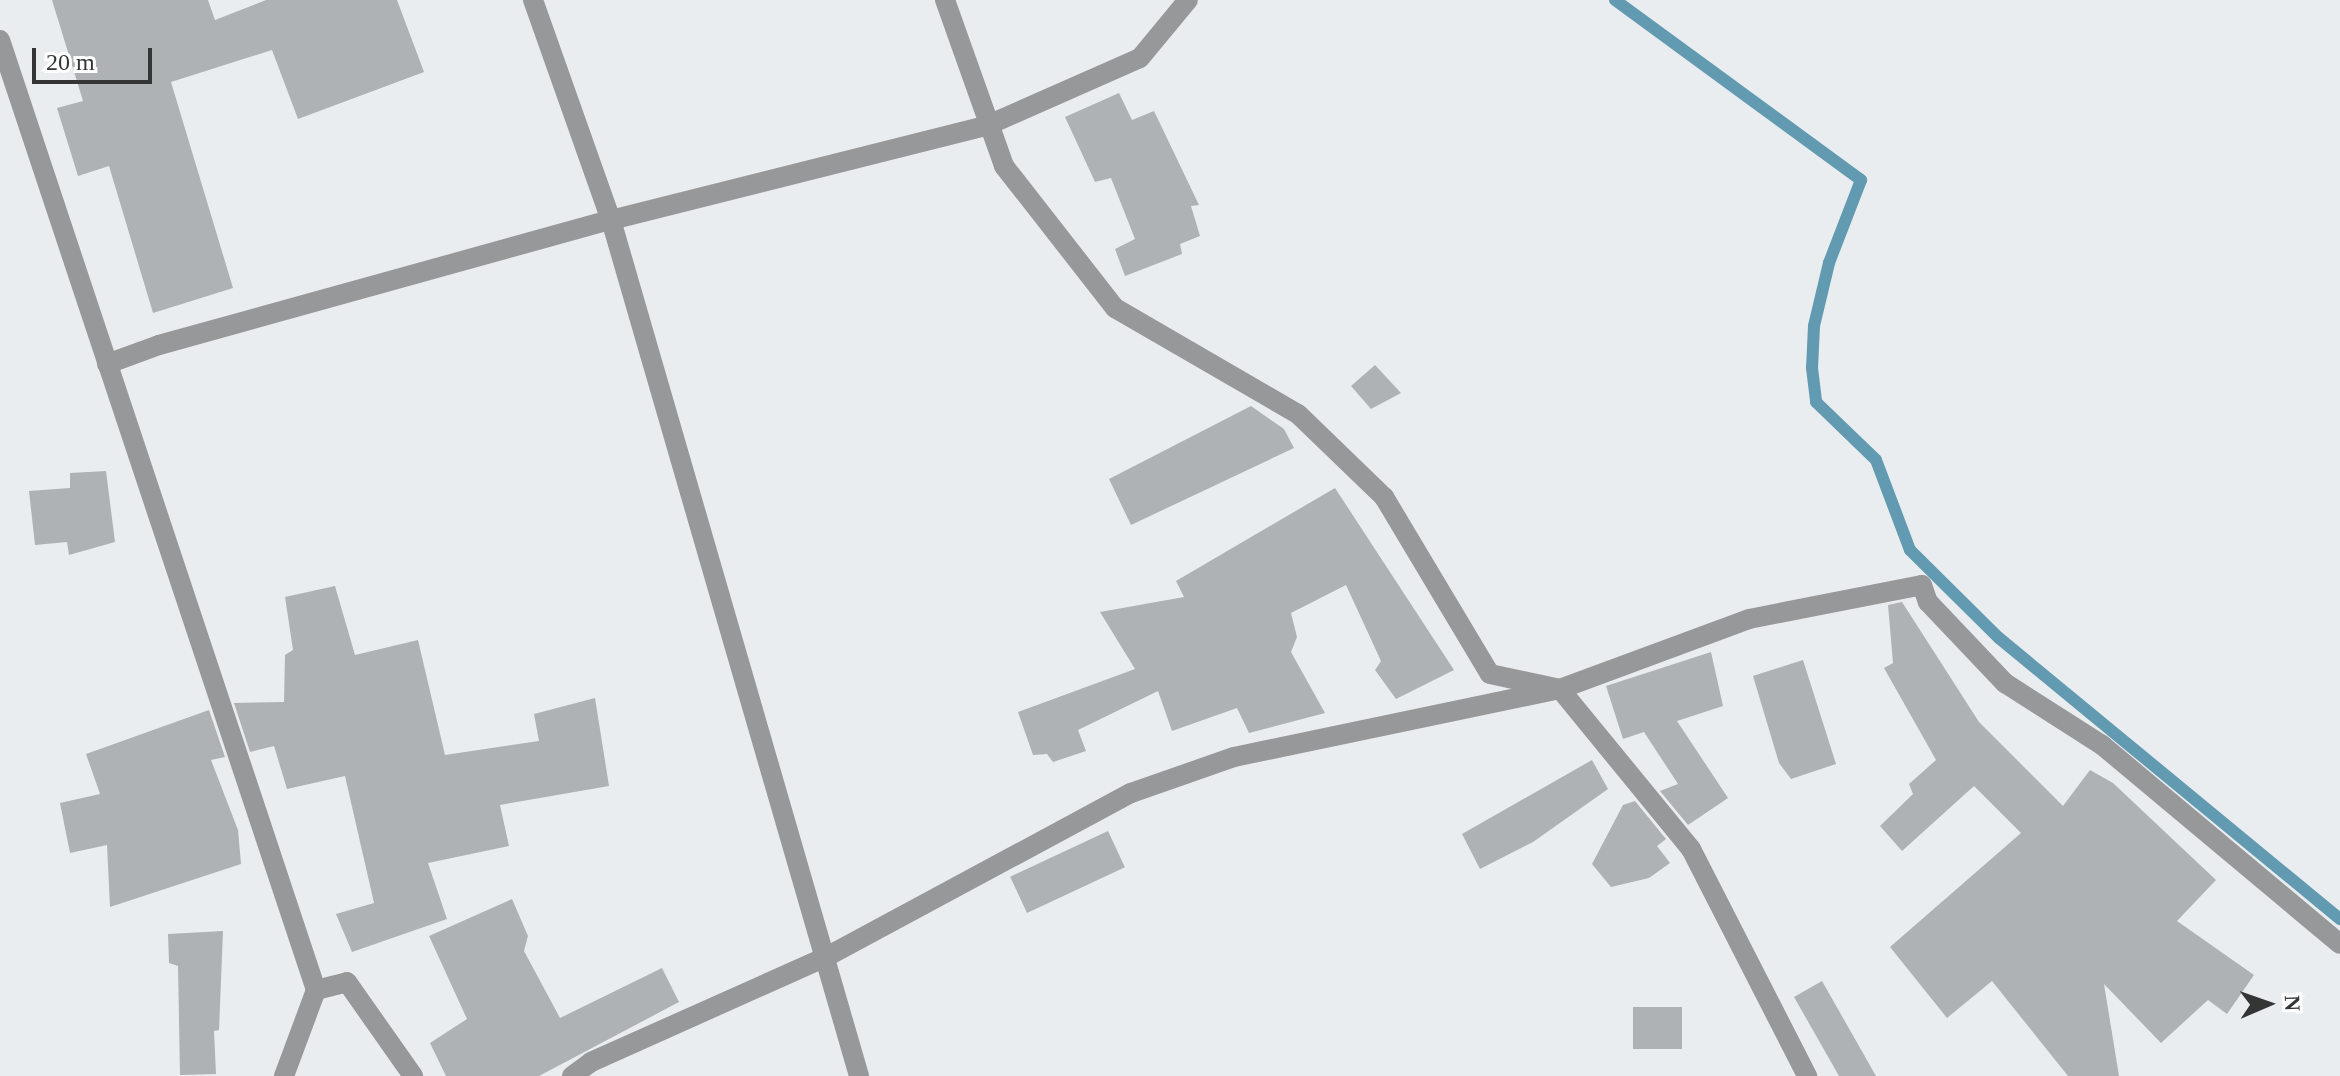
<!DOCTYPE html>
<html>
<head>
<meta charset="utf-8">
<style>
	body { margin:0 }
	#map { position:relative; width:2340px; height:1076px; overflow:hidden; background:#e9edef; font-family:"Times New Roman",serif }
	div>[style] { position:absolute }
	.stream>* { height:12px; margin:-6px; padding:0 6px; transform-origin:6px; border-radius:6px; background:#619ab1 }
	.building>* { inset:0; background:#afb2b4; transform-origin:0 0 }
	.minor>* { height:20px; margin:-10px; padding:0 10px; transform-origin:10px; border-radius:10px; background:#979899 }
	span { translate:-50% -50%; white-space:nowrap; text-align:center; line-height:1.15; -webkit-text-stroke:8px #fff; paint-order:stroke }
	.north { position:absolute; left:2228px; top:964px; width:80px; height:80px; -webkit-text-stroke:6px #fff; paint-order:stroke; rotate:88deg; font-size:22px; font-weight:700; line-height:32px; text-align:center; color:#343636 }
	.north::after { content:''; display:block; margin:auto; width:28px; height:36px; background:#343636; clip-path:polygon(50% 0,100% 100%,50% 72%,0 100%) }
	.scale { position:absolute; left:32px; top:48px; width:120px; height:36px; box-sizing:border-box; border:4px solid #343636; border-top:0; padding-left:10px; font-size:24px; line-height:28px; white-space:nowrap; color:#343636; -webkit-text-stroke:6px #fff; paint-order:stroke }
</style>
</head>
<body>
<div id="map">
	<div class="stream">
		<div style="left:1615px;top:0;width:305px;rotate:36.2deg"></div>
		<div style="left:1861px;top:180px;width:89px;rotate:111.1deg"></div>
		<div style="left:1829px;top:263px;width:65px;rotate:103.4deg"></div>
		<div style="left:1814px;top:326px;width:42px;rotate:92.7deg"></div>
		<div style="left:1812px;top:368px;width:34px;rotate:83deg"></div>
		<div style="left:1816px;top:402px;width:83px;rotate:44deg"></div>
		<div style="left:1876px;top:460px;width:96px;rotate:69.3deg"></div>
		<div style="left:1910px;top:550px;width:125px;rotate:44.7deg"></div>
		<div style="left:1999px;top:638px;width:442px;rotate:39.5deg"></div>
	</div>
	<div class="building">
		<div style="clip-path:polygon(52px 0,208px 0,215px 20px,266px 0,397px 0,424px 72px,298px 119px,272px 50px,171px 82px,233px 288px,153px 313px,109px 166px,78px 176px,57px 108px,83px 101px)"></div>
		<div style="clip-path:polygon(1119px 93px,1132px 120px,1154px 111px,1199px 205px,1191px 206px,1200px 236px,1180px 244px,1182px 254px,1125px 276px,1115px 249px,1135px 239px,1111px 178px,1095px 182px,1065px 117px)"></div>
		<div style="clip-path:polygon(1375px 365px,1401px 393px,1371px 409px,1351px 386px)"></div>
		<div style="clip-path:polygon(1251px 406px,1284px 429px,1294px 448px,1131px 525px,1109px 479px)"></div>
		<div style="clip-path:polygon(106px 471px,115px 542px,69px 555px,67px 542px,35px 545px,29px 491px,70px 488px,70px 473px)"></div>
		<div style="clip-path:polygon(1335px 488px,1454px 670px,1396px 699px,1375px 670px,1381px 661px,1346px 585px,1291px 613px,1297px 637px,1291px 652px,1325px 713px,1249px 733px,1237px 708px,1172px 731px,1158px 691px,1078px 730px,1086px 751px,1053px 762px,1047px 754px,1033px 755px,1018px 712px,1135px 669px,1100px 612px,1184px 597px,1176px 581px)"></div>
		<div style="clip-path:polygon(335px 586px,355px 655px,418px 640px,445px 755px,539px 741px,534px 714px,595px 698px,609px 786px,500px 805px,509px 846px,428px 863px,447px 919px,352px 952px,336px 914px,374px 903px,345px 776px,287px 789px,274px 746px,250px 752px,234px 703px,284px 702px,285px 655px,293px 650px,285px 597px)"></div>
		<div style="clip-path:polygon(1902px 602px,1979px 722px,2063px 806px,2090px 770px,2113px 783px,2216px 880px,2177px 921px,2254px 975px,2227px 1014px,2208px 1000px,2161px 1043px,2104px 984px,2119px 1076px,2068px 1076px,1992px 981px,1947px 1018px,1890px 947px,2021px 833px,1974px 786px,1902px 851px,1880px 826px,1913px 794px,1909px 784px,1936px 760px,1884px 668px,1893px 663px,1888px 605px)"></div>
		<div style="clip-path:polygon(1711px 652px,1723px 706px,1677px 721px,1728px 798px,1688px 825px,1660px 791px,1678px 784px,1644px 732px,1623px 739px,1606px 686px)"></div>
		<div style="clip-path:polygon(1803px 660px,1836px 764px,1791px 779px,1779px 763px,1753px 676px)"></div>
		<div style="clip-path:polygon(209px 710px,225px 757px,211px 760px,238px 830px,241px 864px,110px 907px,107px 845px,70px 853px,60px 803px,100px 794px,86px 754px)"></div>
		<div style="clip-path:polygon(1592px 760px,1608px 789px,1533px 842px,1480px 869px,1462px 834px)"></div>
		<div style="clip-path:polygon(1635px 801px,1666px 839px,1657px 846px,1670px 863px,1649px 878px,1611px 887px,1592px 864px,1623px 805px)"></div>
		<div style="left:1108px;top:831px;width:40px;height:108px;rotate:65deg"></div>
		<div style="clip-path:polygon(512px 899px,528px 936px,524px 951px,560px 1018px,662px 968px,679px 1002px,539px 1076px,446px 1076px,430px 1043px,467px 1019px,429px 936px)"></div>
		<div style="clip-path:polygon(223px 931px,219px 1030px,214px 1031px,216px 1074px,180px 1075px,178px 966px,169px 963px,168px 934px)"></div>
		<div style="clip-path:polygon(1822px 981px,1876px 1076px,1839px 1076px,1794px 997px)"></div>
		<div style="left:1633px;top:1007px;width:49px;height:42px"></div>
	</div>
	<div class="minor">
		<div style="left:533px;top:0;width:233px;rotate:70.5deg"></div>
		<div style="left:611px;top:220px;width:891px;rotate:73.84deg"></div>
		<div style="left:945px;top:0;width:176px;rotate:70.4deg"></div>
		<div style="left:1004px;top:166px;width:180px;rotate:52deg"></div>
		<div style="left:1115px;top:308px;width:211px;rotate:30.1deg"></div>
		<div style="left:1298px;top:414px;width:120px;rotate:44deg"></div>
		<div style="left:1384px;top:497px;width:206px;rotate:59.1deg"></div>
		<div style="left:1490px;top:674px;width:72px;rotate:12.1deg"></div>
		<div style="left:1560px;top:689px;width:207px;rotate:50.7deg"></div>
		<div style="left:1691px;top:849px;width:255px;rotate:62.9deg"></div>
		<div style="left:0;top:40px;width:1001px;rotate:71.6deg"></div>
		<div style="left:316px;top:990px;width:92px;rotate:110.4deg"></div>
		<div style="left:107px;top:364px;width:55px;rotate:-20.1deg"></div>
		<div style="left:159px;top:345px;width:469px;rotate:-15.5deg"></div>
		<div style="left:611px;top:220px;width:387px;rotate:-14.1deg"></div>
		<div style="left:986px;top:126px;width:168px;rotate:-23.8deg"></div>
		<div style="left:1140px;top:58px;width:75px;rotate:-50.4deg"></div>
		<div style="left:316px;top:990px;width:32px;rotate:-14deg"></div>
		<div style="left:347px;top:982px;width:115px;rotate:54.9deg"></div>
		<div style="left:572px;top:1076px;width:24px;rotate:-36deg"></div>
		<div style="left:591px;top:1062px;width:260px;rotate:-24.1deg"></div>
		<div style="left:828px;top:956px;width:344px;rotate:-28.3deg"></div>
		<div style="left:1131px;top:793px;width:109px;rotate:-19.3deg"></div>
		<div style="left:1234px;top:757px;width:333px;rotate:-11.8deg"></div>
		<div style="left:1560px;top:689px;width:202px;rotate:-20.3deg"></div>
		<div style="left:1749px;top:619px;width:176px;rotate:-11.1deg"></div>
		<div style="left:1922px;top:585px;width:18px;rotate:71deg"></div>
		<div style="left:1928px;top:602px;width:112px;rotate:46.5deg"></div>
		<div style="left:2005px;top:683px;width:115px;rotate:32.6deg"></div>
		<div style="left:2102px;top:745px;width:310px;rotate:39.9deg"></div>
	</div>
	<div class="north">N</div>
	<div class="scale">20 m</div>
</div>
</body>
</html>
